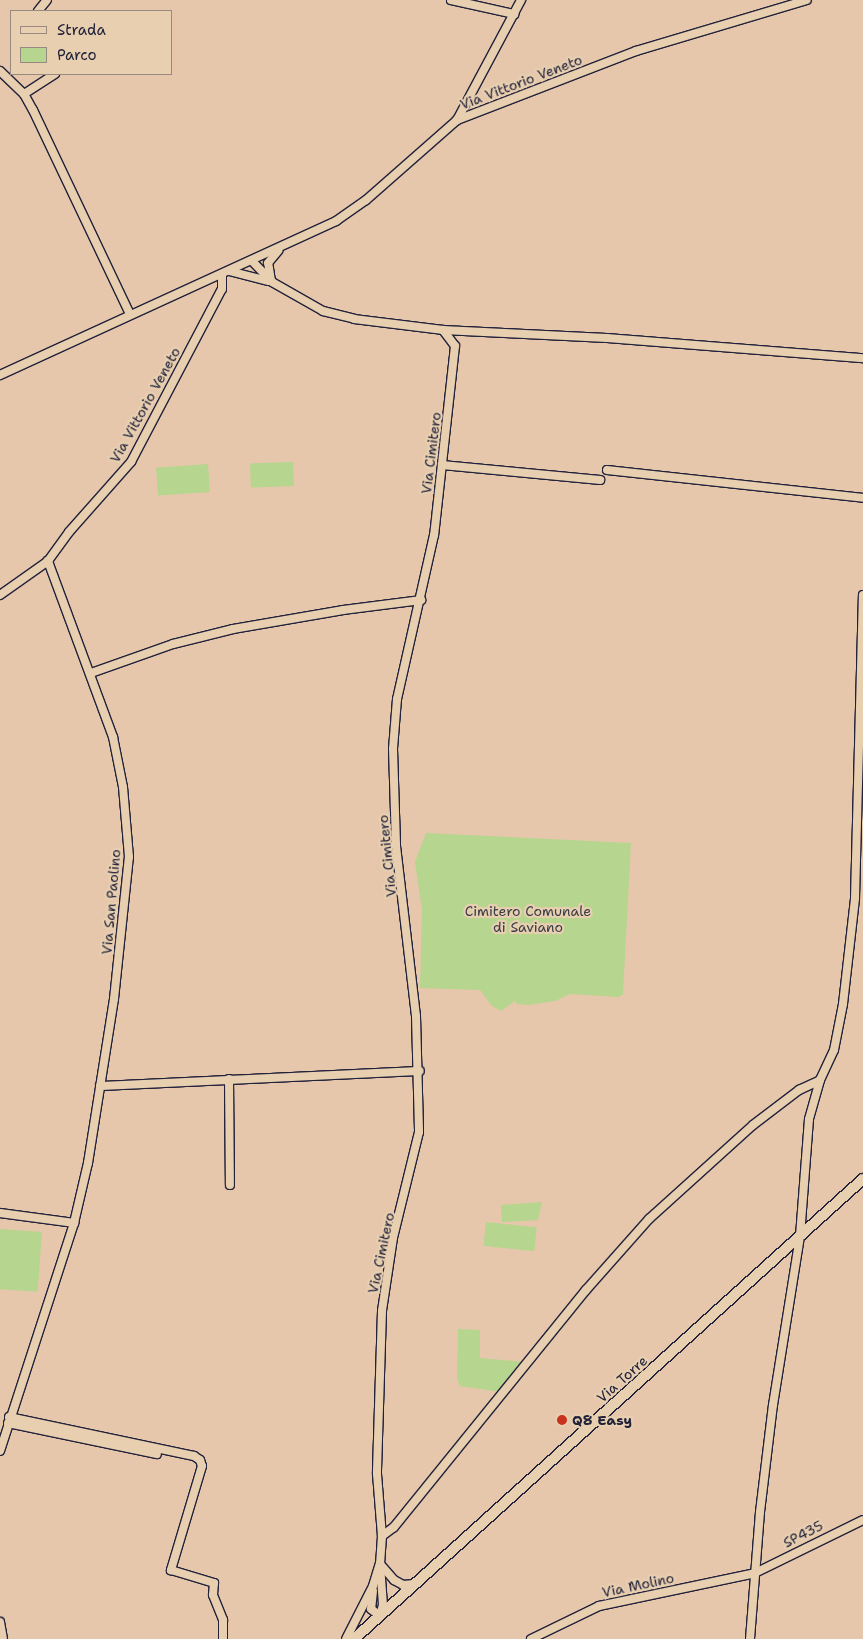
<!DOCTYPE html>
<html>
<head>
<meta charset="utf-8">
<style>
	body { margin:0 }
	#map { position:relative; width:863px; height:1639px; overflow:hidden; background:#e6c7ab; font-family:"Shantell Sans",sans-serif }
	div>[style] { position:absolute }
	.green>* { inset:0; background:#b6d58e; transform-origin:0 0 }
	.roads { filter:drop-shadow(1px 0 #22223b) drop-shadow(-1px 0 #22223b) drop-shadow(0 1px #22223b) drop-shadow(0 -1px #22223b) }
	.street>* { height:8px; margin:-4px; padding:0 4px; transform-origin:4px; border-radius:4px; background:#e8cfb0 }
	.secondary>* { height:10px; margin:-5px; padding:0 5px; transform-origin:5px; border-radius:5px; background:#e8cfb0 }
	.dots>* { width:14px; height:14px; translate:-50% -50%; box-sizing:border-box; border:2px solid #e8cfb0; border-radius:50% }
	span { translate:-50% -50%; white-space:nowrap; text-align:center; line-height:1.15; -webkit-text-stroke:4.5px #e8cfb0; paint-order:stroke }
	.street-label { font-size:14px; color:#22223b }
	.park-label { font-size:14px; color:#383d47 }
	.poi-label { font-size:14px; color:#22223b; font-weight:700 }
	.left { translate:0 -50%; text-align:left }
	.legend { position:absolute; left:10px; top:10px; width:162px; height:65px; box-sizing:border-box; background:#e8cfb0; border:1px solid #998a81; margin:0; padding:6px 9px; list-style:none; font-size:15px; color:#22223b }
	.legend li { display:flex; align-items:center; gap:10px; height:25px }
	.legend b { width:25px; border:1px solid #998a81 }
</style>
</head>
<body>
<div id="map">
	<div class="green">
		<div style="left:293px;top:462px;width:24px;height:43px;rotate:88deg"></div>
		<div style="left:208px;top:464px;width:28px;height:52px;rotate:86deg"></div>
		<div style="clip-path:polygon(426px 833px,631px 843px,623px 994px,619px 997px,570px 994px,555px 1001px,528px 1005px,517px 1004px,515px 1001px,501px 1011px,492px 1006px,480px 990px,420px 988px,422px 910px,415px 862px)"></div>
		<div style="clip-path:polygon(542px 1202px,538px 1220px,502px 1222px,501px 1205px)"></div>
		<div style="left:486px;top:1222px;width:51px;height:24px;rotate:6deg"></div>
		<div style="left:0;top:1229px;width:42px;height:60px;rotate:4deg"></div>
		<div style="clip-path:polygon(458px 1329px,480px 1330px,480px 1358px,525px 1362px,501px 1392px,460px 1386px,457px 1379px)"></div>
	</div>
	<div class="roads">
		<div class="street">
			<div style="left:451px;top:0;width:65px;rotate:12.5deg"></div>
			<div style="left:38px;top:11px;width:14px;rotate:-51deg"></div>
			<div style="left:0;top:71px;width:33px;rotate:44deg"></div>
			<div style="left:24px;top:94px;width:18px;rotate:61deg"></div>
			<div style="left:33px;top:110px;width:226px;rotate:64.6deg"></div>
			<div style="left:24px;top:94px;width:37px;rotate:-33deg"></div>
			<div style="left:457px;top:120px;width:136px;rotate:-61.9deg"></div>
			<div style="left:252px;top:261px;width:29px;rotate:46deg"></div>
			<div style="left:272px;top:282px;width:59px;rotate:29.6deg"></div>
			<div style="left:323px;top:311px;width:32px;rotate:14deg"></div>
			<div style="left:354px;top:319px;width:90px;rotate:7deg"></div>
			<div style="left:443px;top:330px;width:20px;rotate:53deg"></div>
			<div style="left:455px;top:346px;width:190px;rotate:96.3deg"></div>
			<div style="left:434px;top:535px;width:168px;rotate:102.7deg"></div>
			<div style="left:397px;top:699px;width:50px;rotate:94.6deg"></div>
			<div style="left:393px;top:749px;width:97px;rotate:88.2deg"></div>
			<div style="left:396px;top:846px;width:171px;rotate:83.3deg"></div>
			<div style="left:416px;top:1016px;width:116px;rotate:88.5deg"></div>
			<div style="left:419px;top:1132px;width:109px;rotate:103.8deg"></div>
			<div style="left:393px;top:1238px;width:74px;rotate:98.6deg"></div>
			<div style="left:382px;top:1311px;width:163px;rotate:91.8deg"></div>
			<div style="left:377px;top:1474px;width:62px;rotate:85.4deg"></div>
			<div style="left:382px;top:1536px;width:27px;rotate:94deg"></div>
			<div style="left:380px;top:1563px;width:24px;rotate:107deg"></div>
			<div style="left:373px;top:1586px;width:59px;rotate:117deg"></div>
			<div style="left:229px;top:271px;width:40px;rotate:14.4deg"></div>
			<div style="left:271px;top:281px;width:18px;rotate:-99deg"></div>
			<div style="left:268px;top:263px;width:16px;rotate:-50deg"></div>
			<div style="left:443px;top:330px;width:164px;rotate:2.8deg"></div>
			<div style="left:607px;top:338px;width:257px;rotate:4.5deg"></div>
			<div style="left:0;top:375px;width:370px;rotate:-24.6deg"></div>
			<div style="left:336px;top:221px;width:37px;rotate:-35deg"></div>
			<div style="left:366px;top:200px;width:121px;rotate:-41.3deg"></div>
			<div style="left:457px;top:120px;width:192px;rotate:-21.1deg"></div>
			<div style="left:636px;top:51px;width:178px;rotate:-16.6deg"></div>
			<div style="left:442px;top:465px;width:159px;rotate:5.4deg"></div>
			<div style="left:607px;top:470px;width:258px;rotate:6.2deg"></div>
			<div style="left:0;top:595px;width:59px;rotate:-35.3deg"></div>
			<div style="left:48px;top:561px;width:36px;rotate:-54deg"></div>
			<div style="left:69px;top:532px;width:94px;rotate:-48.5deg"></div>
			<div style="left:131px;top:462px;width:195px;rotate:-62.3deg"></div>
			<div style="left:222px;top:289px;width:15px;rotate:-90deg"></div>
			<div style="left:91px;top:673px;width:87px;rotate:-19.5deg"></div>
			<div style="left:173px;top:644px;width:62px;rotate:-14deg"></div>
			<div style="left:233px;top:629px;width:112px;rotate:-9.8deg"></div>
			<div style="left:343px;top:610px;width:79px;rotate:-7.3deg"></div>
			<div style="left:229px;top:1079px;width:106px;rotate:89.5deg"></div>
			<div style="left:100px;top:1086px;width:320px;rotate:-2.7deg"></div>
			<div style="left:0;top:1213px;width:75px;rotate:7.7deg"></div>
			<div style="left:9px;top:1417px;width:189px;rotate:11.9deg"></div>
			<div style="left:194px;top:1456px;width:7px;rotate:34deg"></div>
			<div style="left:200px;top:1460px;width:6px;rotate:72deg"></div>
			<div style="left:202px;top:1466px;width:109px;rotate:106.6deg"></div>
			<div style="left:171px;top:1570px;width:45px;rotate:16.8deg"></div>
			<div style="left:214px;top:1583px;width:12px;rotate:95deg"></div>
			<div style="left:213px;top:1595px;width:27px;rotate:68deg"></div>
			<div style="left:223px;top:1620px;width:19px;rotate:90deg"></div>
			<div style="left:8px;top:1423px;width:152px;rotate:11.8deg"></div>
			<div style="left:0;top:1451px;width:240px;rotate:-72deg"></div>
			<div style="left:74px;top:1223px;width:62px;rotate:-76.9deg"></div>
			<div style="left:88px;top:1163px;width:166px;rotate:-81deg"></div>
			<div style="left:114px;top:999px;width:143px;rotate:-84deg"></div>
			<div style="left:129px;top:857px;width:70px;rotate:-94.9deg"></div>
			<div style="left:123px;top:787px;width:51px;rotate:-101.3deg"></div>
			<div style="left:113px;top:737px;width:188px;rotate:-110.3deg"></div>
			<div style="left:382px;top:1536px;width:15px;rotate:-37deg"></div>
			<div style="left:394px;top:1527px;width:305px;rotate:-51deg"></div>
			<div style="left:586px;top:1290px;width:95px;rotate:-48.4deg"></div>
			<div style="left:649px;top:1219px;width:140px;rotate:-42.1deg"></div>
			<div style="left:753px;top:1125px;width:58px;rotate:-37.3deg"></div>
			<div style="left:799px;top:1090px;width:23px;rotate:-25deg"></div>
			<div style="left:381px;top:1565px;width:20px;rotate:49deg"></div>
			<div style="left:394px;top:1580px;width:10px;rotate:29deg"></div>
			<div style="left:403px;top:1585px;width:11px;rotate:-5deg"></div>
			<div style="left:373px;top:1591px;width:18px;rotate:96deg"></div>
			<div style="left:371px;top:1609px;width:11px;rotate:38deg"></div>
			<div style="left:380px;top:1616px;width:11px;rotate:-75deg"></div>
			<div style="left:383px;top:1605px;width:40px;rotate:-94.3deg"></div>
			<div style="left:0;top:1622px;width:17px;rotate:80deg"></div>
			<div style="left:531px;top:1639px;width:76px;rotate:-25.9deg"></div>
			<div style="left:599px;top:1606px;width:159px;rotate:-11.9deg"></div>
			<div style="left:755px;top:1573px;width:120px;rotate:-26.1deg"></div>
			<div style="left:750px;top:1639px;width:127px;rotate:-85.5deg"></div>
			<div style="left:760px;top:1512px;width:108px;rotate:-83.1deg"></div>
			<div style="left:773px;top:1405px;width:171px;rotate:-80.9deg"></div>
			<div style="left:800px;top:1236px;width:117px;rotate:-85.6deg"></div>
			<div style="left:809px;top:1119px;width:41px;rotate:-74.2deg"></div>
			<div style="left:820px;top:1080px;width:33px;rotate:-65deg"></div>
			<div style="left:834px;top:1050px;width:47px;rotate:-78.9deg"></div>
			<div style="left:843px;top:1004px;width:107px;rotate:-83.5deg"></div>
			<div style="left:855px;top:898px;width:303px;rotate:-88.5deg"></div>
		</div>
		<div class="secondary">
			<div style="left:354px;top:1639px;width:686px;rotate:-42.11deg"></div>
		</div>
	</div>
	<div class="dots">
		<div style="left:562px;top:1420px;background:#c8321e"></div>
	</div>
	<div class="street-label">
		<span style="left:521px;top:82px;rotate:-21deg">Via Vittorio Veneto</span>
		<span style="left:145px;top:405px;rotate:-61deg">Via Vittorio Veneto</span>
		<span style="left:431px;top:453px;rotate:-83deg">Via Cimitero</span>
		<span style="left:387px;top:856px;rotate:-96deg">Via Cimitero</span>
		<span style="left:111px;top:902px;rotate:-85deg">Via San Paolino</span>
		<span style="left:381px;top:1253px;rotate:-78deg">Via Cimitero</span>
		<span style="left:622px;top:1379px;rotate:-42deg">Via Torre</span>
		<span style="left:803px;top:1534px;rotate:-27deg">SP435</span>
		<span style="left:638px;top:1585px;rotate:-12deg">Via Molino</span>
	</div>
	<div class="park-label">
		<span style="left:528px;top:919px">Cimitero Comunale<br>di Saviano</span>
	</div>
	<div class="poi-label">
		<span class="left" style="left:572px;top:1420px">Q8 Easy</span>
	</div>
	<ul class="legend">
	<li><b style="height:6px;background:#e8cfb0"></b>Strada</li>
	<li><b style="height:14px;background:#b6d58e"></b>Parco</li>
	</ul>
</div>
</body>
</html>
